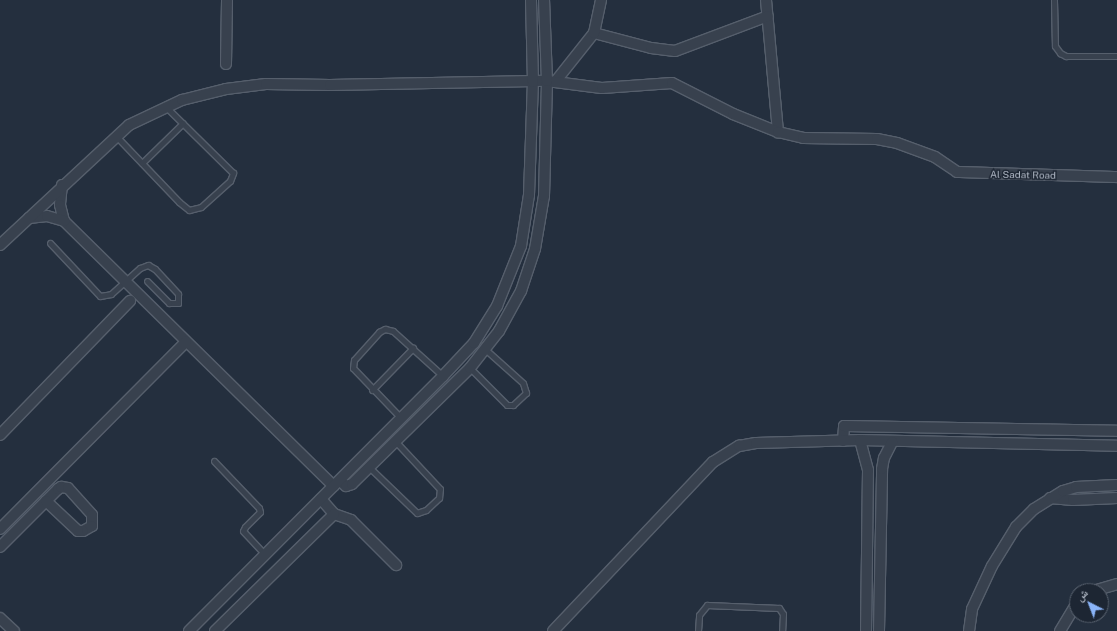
<!DOCTYPE html>
<html>
<head>
<meta charset="utf-8">
<style>
	body { margin:0 }
	#map { position:relative; width:1117px; height:631px; overflow:hidden; background:#242f3e; font-family:"Public Sans","Noto Naskh Arabic",sans-serif }
	div>[style] { position:absolute }
	.roads { filter:drop-shadow(1px 0 #565f6c) drop-shadow(-1px 0 #565f6c) drop-shadow(0 1px #565f6c) drop-shadow(0 -1px #565f6c) }
	.service>* { height:5px; margin:-2.5px; padding:0 2.5px; transform-origin:2.5px; border-radius:2.5px; background:#38414e }
	.minor>* { height:10px; margin:-5px; padding:0 5px; transform-origin:5px; border-radius:5px; background:#38414e }
	span { translate:-50% -50%; white-space:nowrap; text-align:center; line-height:1.15; -webkit-text-stroke:3px #1d2633; paint-order:stroke }
	.street-label { font-size:10px; color:#b4bcc9 }
	.north { position:absolute; left:1069px; top:583px; width:40px; height:40px; box-sizing:border-box; background:#1d2633; border:1px solid #59626f; border-radius:50%; rotate:318deg; font-size:11px; font-weight:700; line-height:16px; text-align:center; color:#b4bcc9 }
	.north::after { content:''; display:block; margin:auto; width:14px; height:18px; background:#8ab4f8; clip-path:polygon(50% 0,100% 100%,50% 72%,0 100%) }
</style>
</head>
<body>
<div id="map">
	<div class="roads">
		<div class="service">
			<div style="left:1054px;top:0;width:46px;rotate:88.8deg"></div>
			<div style="left:1055px;top:46px;width:9px;rotate:54deg"></div>
			<div style="left:1060px;top:53px;width:7px;rotate:27deg"></div>
			<div style="left:1066px;top:56px;width:51px"></div>
			<div style="left:116px;top:136px;width:91px;rotate:46.3deg"></div>
			<div style="left:179px;top:202px;width:13px;rotate:39deg"></div>
			<div style="left:189px;top:210px;width:12px;rotate:-14deg"></div>
			<div style="left:201px;top:207px;width:39px;rotate:-42deg"></div>
			<div style="left:230px;top:181px;width:9px;rotate:-69deg"></div>
			<div style="left:233px;top:173px;width:94px;rotate:-135.4deg"></div>
			<div style="left:142px;top:163px;width:57px;rotate:-44.3deg"></div>
			<div style="left:50px;top:243px;width:73px;rotate:46.7deg"></div>
			<div style="left:100px;top:296px;width:11px;rotate:-10deg"></div>
			<div style="left:111px;top:294px;width:39px;rotate:-42deg"></div>
			<div style="left:140px;top:268px;width:9px;rotate:-21deg"></div>
			<div style="left:148px;top:265px;width:8px;rotate:30deg"></div>
			<div style="left:155px;top:269px;width:34px;rotate:47deg"></div>
			<div style="left:178px;top:294px;width:9px;rotate:90deg"></div>
			<div style="left:178px;top:303px;width:9px;rotate:180deg"></div>
			<div style="left:169px;top:303px;width:31px;rotate:-135deg"></div>
			<div style="left:470px;top:368px;width:52px;rotate:45deg"></div>
			<div style="left:507px;top:405px;width:6px"></div>
			<div style="left:513px;top:405px;width:18px;rotate:-43deg"></div>
			<div style="left:526px;top:393px;width:10px;rotate:-107deg"></div>
			<div style="left:523px;top:383px;width:50px;rotate:-138.3deg"></div>
			<div style="left:372px;top:390px;width:59px;rotate:-45.7deg"></div>
			<div style="left:401px;top:418px;width:69px;rotate:-133.8deg"></div>
			<div style="left:353px;top:368px;width:8px;rotate:-83deg"></div>
			<div style="left:354px;top:360px;width:38px;rotate:-48deg"></div>
			<div style="left:379px;top:332px;width:7px;rotate:-27deg"></div>
			<div style="left:385px;top:329px;width:8px;rotate:14deg"></div>
			<div style="left:393px;top:331px;width:67px;rotate:42deg"></div>
			<div style="left:214px;top:461px;width:65px;rotate:46.2deg"></div>
			<div style="left:259px;top:508px;width:4px;rotate:76deg"></div>
			<div style="left:260px;top:512px;width:21px;rotate:135deg"></div>
			<div style="left:245px;top:527px;width:4px;rotate:117deg"></div>
			<div style="left:243px;top:531px;width:33px;rotate:47deg"></div>
			<div style="left:370px;top:468px;width:65px;rotate:43.8deg"></div>
			<div style="left:417px;top:513px;width:9px;rotate:-18deg"></div>
			<div style="left:426px;top:510px;width:18px;rotate:-43deg"></div>
			<div style="left:439px;top:498px;width:9px;rotate:-84deg"></div>
			<div style="left:440px;top:489px;width:64px;rotate:-133.1deg"></div>
			<div style="left:698px;top:631px;width:16px;rotate:-86deg"></div>
			<div style="left:699px;top:615px;width:13px;rotate:-51deg"></div>
			<div style="left:707px;top:605px;width:72px;rotate:2.4deg"></div>
			<div style="left:779px;top:608px;width:7px;rotate:56deg"></div>
			<div style="left:783px;top:614px;width:17px;rotate:93deg"></div>
		</div>
		<div class="minor">
			<div style="left:766px;top:0;width:133px;rotate:84.8deg"></div>
			<div style="left:594px;top:33px;width:59px;rotate:14.7deg"></div>
			<div style="left:651px;top:48px;width:24px;rotate:7deg"></div>
			<div style="left:675px;top:51px;width:99px;rotate:-20.6deg"></div>
			<div style="left:226px;top:64px;width:64px;rotate:-89.1deg"></div>
			<div style="left:555px;top:82px;width:63px;rotate:-51.5deg"></div>
			<div style="left:594px;top:33px;width:34px;rotate:-78deg"></div>
			<div style="left:62px;top:185px;width:20px;rotate:96deg"></div>
			<div style="left:60px;top:205px;width:16px;rotate:76deg"></div>
			<div style="left:64px;top:221px;width:378px;rotate:44.5deg"></div>
			<div style="left:29px;top:218px;width:18px;rotate:-6deg"></div>
			<div style="left:47px;top:216px;width:18px;rotate:16deg"></div>
			<div style="left:0;top:245px;width:176px;rotate:-42.9deg"></div>
			<div style="left:129px;top:125px;width:59px;rotate:-25.3deg"></div>
			<div style="left:182px;top:100px;width:45px;rotate:-14deg"></div>
			<div style="left:226px;top:89px;width:40px;rotate:-7.1deg"></div>
			<div style="left:266px;top:84px;width:64px;rotate:0.9deg"></div>
			<div style="left:330px;top:85px;width:217px;rotate:-1.1deg"></div>
			<div style="left:547px;top:81px;width:55px;rotate:7.3deg"></div>
			<div style="left:602px;top:88px;width:70px;rotate:-4.1deg"></div>
			<div style="left:672px;top:83px;width:68px;rotate:26.9deg"></div>
			<div style="left:733px;top:114px;width:48px;rotate:21.8deg"></div>
			<div style="left:778px;top:132px;width:26px;rotate:13deg"></div>
			<div style="left:803px;top:138px;width:74px;rotate:0.8deg"></div>
			<div style="left:877px;top:139px;width:20px;rotate:11deg"></div>
			<div style="left:897px;top:143px;width:40px;rotate:20.2deg"></div>
			<div style="left:935px;top:157px;width:27px;rotate:34deg"></div>
			<div style="left:957px;top:172px;width:160px;rotate:1.8deg"></div>
			<div style="left:0;top:435px;width:187px;rotate:-45.9deg"></div>
			<div style="left:860px;top:440px;width:31px;rotate:75deg"></div>
			<div style="left:868px;top:470px;width:161px;rotate:90.7deg"></div>
			<div style="left:843px;top:441px;width:15px;rotate:-86deg"></div>
			<div style="left:844px;top:426px;width:273px;rotate:1deg"></div>
			<div style="left:340px;top:481px;width:8px;rotate:40deg"></div>
			<div style="left:346px;top:486px;width:6px;rotate:-18deg"></div>
			<div style="left:352px;top:484px;width:165px;rotate:-44.5deg"></div>
			<div style="left:470px;top:368px;width:47px;rotate:-51.9deg"></div>
			<div style="left:499px;top:331px;width:46px;rotate:-61.2deg"></div>
			<div style="left:521px;top:291px;width:44px;rotate:-71.6deg"></div>
			<div style="left:535px;top:249px;width:54px;rotate:-80.4deg"></div>
			<div style="left:544px;top:196px;width:115px;rotate:-88.5deg"></div>
			<div style="left:547px;top:81px;width:81px;rotate:-92.1deg"></div>
			<div style="left:1050px;top:498px;width:23px;rotate:5deg"></div>
			<div style="left:1073px;top:500px;width:44px;rotate:-2.6deg"></div>
			<div style="left:321px;top:499px;width:20px;rotate:49deg"></div>
			<div style="left:334px;top:514px;width:18px;rotate:19deg"></div>
			<div style="left:351px;top:520px;width:64px;rotate:45deg"></div>
			<div style="left:0;top:529px;width:264px;rotate:-45.2deg"></div>
			<div style="left:0;top:547px;width:82px;rotate:-45deg"></div>
			<div style="left:58px;top:489px;width:4px;rotate:-34deg"></div>
			<div style="left:61px;top:487px;width:7px;rotate:8deg"></div>
			<div style="left:68px;top:488px;width:36px;rotate:48deg"></div>
			<div style="left:92px;top:515px;width:11px;rotate:90deg"></div>
			<div style="left:92px;top:526px;width:10px;rotate:151deg"></div>
			<div style="left:83px;top:531px;width:5px;rotate:180deg"></div>
			<div style="left:78px;top:531px;width:44px;rotate:-136.8deg"></div>
			<div style="left:1093px;top:591px;width:25px;rotate:-16deg"></div>
			<div style="left:0;top:618px;width:19px;rotate:43deg"></div>
			<div style="left:189px;top:631px;width:360px;rotate:-45.1deg"></div>
			<div style="left:443px;top:376px;width:45px;rotate:-46.8deg"></div>
			<div style="left:474px;top:343px;width:44px;rotate:-58.1deg"></div>
			<div style="left:497px;top:306px;width:65px;rotate:-68.2deg"></div>
			<div style="left:521px;top:246px;width:52px;rotate:-81.1deg"></div>
			<div style="left:529px;top:195px;width:113px;rotate:-88deg"></div>
			<div style="left:533px;top:82px;width:82px;rotate:-91.4deg"></div>
			<div style="left:215px;top:631px;width:167px;rotate:-44.5deg"></div>
			<div style="left:553px;top:631px;width:233px;rotate:-46.6deg"></div>
			<div style="left:713px;top:462px;width:31px;rotate:-32deg"></div>
			<div style="left:739px;top:446px;width:17px;rotate:-10deg"></div>
			<div style="left:756px;top:443px;width:104px;rotate:-1.7deg"></div>
			<div style="left:860px;top:440px;width:257px;rotate:1.3deg"></div>
			<div style="left:879px;top:631px;width:162px;rotate:-88.9deg"></div>
			<div style="left:882px;top:469px;width:11px;rotate:-80deg"></div>
			<div style="left:884px;top:458px;width:18px;rotate:-63deg"></div>
			<div style="left:969px;top:631px;width:22px;rotate:-82deg"></div>
			<div style="left:972px;top:609px;width:47px;rotate:-65.1deg"></div>
			<div style="left:992px;top:566px;width:46px;rotate:-58.4deg"></div>
			<div style="left:1016px;top:527px;width:25px;rotate:-45deg"></div>
			<div style="left:1034px;top:509px;width:34px;rotate:-32deg"></div>
			<div style="left:1063px;top:491px;width:14px;rotate:-17deg"></div>
			<div style="left:1076px;top:487px;width:41px;rotate:-2.8deg"></div>
			<div style="left:1060px;top:631px;width:33px;rotate:-59deg"></div>
		</div>
	</div>
	<div class="street-label">
		<span style="left:1023px;top:175px;rotate:1deg">Al Sadat Road</span>
	</div>
	<div class="north">ش</div>
</div>
</body>
</html>
